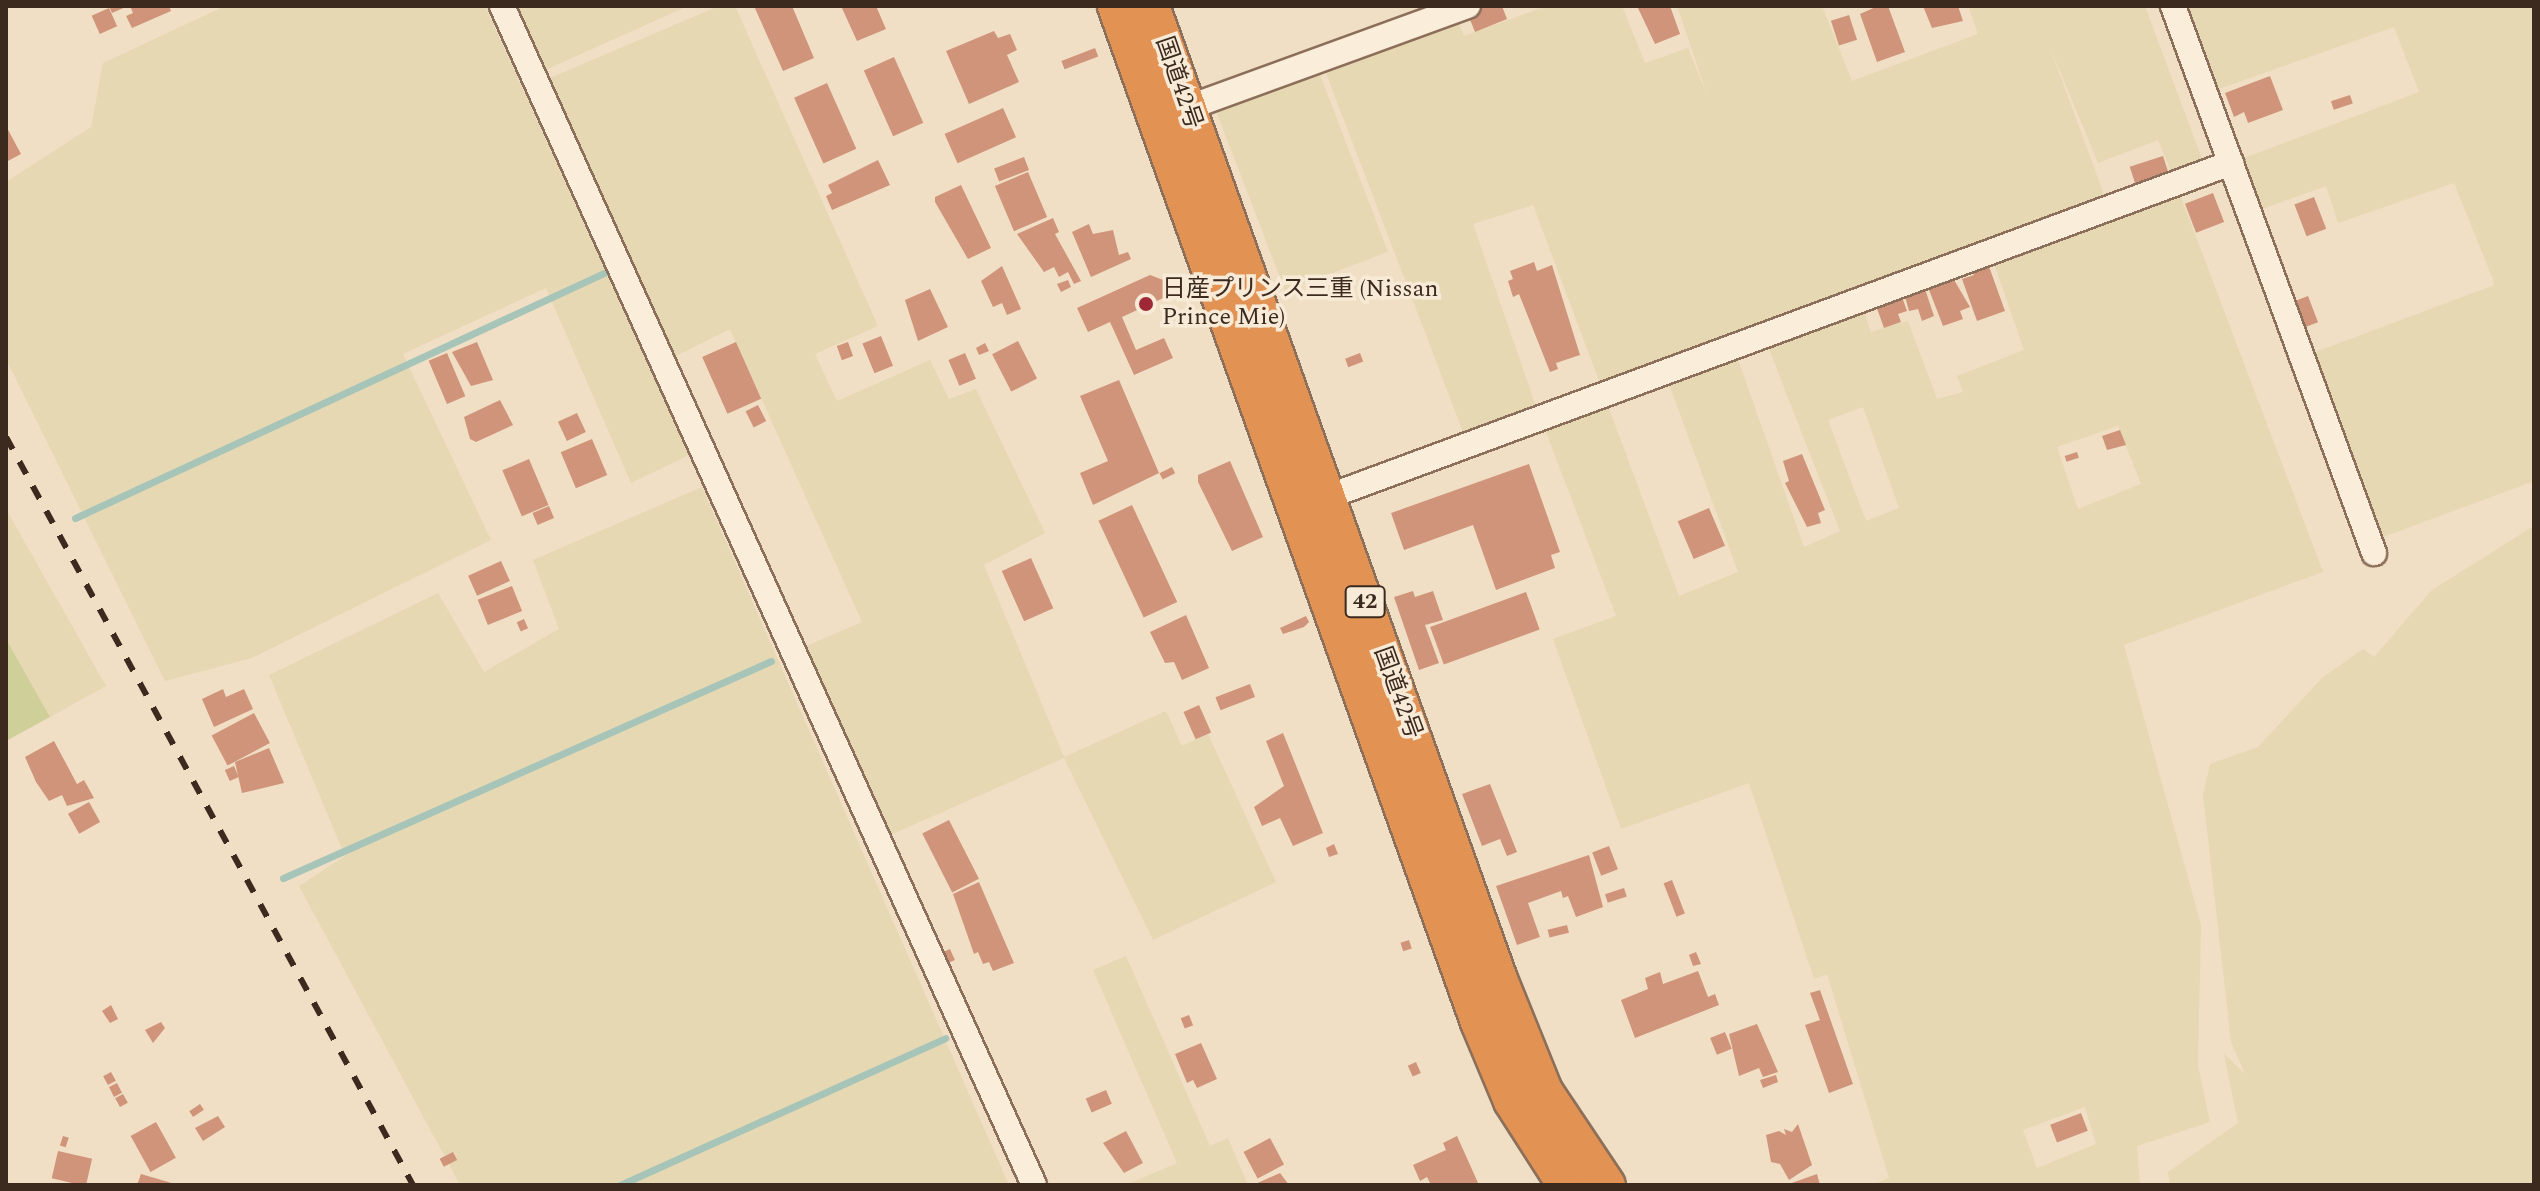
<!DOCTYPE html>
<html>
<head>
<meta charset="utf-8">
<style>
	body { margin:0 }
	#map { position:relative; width:2540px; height:1191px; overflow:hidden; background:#f0dfc5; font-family:Spectral,"Noto Sans JP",serif }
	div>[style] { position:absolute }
	.farmland>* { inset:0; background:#e6d8b2; transform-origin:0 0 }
	.green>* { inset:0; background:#cfcf99 }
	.stream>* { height:7px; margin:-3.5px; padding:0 3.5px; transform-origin:3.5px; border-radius:3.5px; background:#a7c4b8 }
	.building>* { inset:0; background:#d0947a; transform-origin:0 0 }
	.roads { filter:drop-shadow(2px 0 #8c6f5a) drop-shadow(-2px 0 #8c6f5a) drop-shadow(0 2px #8c6f5a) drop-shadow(0 -2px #8c6f5a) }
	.minor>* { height:24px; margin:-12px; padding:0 12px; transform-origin:12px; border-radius:12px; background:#faedd9 }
	.highway>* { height:36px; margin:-18px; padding:0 18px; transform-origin:18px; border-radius:18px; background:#e29354 }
	.rail>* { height:6px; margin-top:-3px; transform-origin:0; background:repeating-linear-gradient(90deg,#3c2a1f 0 14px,transparent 0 28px) }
	.dots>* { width:22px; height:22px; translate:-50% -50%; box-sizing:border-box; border:4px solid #f7ead6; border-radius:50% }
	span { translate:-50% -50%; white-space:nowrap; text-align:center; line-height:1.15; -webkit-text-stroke:7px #f7ead6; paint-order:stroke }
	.shield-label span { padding:2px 6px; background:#f7ead6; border:2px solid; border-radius:6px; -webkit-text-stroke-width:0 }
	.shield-label { font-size:22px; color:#3c2a1f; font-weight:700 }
	.street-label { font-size:24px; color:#3c2a1f }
	.poi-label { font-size:24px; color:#3c2a1f }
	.left { translate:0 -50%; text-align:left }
	.frame { position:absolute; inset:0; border:8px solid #3c2a1f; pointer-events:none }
</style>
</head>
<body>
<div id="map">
	<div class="farmland">
		<div style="clip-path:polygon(225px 6px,485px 6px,689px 455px,631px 483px,546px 288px,403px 354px,491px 540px,252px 658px,165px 681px,6px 359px,6px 182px,91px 127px,103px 63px)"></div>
		<div style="clip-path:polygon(512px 6px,688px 6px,543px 71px)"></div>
		<div style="clip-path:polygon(719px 6px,735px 6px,878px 326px,815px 354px,837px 401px,930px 360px,949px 399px,976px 389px,1045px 533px,984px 565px,1064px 757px,1166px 711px,1182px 746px,1208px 734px,1276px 882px,1153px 940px,1064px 758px,879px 840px,797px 650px,862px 622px,730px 329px,668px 360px,545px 80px)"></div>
		<div style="clip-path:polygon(evenodd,1547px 6px,1622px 6px,1645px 63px,1688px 48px,1708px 97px,1677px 6px,1822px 6px,1852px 81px,1978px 34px,1968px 6px,2145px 6px,2207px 172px,2176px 184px,2323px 572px,2124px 645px,2201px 925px,2198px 1066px,2210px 1122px,2137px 1146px,2140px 1185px,1872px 1185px,1889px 1178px,1827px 974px,1814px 979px,1749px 783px,1621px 829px,1553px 639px,1616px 616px,1541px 419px,1468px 445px,1321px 60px,1454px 11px,1464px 36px,1547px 6px,2049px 45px,2098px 163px,2158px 140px,2176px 183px,2109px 208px,2049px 45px,1547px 6px,1533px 205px,1604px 394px,1540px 418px,1473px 224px,1533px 205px,1547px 6px,1990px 252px,2024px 350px,1957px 376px,1963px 392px,1937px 399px,1908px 321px,1871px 332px,1860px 300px,1990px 252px,1547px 6px,1764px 336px,1840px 531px,1804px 547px,1734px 348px,1764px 336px,1547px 6px,1665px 373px,1738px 572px,1679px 596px,1604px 395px,1665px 373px,1547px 6px,1863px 407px,1899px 508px,1866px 521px,1828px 420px,1863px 407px,1547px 6px,2118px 426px,2141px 484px,2078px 509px,2057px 447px,2118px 426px,1547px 6px,2085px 1107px,2096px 1144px,2037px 1168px,2023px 1130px,2085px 1107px)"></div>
		<div style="clip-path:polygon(2173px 6px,2534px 6px,2534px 481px,2370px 542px,2302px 357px,2494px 285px,2492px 277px,2454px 183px,2338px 223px,2326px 186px,2249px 214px,2231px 163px,2419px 92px,2394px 27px,2205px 94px)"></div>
		<div style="left:1317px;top:67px;width:198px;height:110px;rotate:69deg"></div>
		<div style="clip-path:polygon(702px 487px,1009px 1185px,460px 1185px,299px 886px,345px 856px,269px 675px,438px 593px,484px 672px,559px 629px,533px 560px)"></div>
		<div style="clip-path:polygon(6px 509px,106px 686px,50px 717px,6px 639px)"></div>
		<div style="clip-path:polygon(2532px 527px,2534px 1185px,2170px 1185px,2168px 1172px,2238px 1123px,2224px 1054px,2245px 1074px,2231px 1042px,2203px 795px,2210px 764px,2258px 747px,2322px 678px,2363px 649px,2374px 657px,2432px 590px)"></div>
		<div style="clip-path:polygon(1126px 956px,1210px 1146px,1228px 1138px,1248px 1185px,1126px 1185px,1177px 1163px,1093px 970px)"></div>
	</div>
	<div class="green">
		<div style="clip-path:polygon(6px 639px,50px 717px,6px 741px)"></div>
	</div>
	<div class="stream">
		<div style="left:75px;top:518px;width:585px;rotate:-24.86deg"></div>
		<div style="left:283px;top:878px;width:534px;rotate:-23.97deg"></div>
		<div style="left:620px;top:1185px;width:357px;rotate:-24.3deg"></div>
	</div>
	<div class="building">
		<div style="clip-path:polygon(109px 6px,128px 6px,112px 13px)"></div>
		<div style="clip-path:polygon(130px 6px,169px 6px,171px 11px,132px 28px,126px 16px,133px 13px)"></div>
		<div style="clip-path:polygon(754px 6px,792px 6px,814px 58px,783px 71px)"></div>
		<div style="clip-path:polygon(841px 6px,876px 6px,886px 29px,857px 41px)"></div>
		<div style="clip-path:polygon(1483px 6px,1502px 6px,1507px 19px,1475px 32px,1467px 12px)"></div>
		<div style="clip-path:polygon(1637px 6px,1670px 6px,1680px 34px,1655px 44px)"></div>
		<div style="clip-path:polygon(1878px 6px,1888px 6px,1905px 52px,1877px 62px,1860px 14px)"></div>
		<div style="clip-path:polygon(1923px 6px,1958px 6px,1963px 21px,1932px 28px)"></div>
		<div style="left:109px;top:8px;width:20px;height:19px;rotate:66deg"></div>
		<div style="left:1849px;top:15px;width:26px;height:19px;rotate:72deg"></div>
		<div style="clip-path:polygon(994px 31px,998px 38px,1010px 34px,1017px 50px,1007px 55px,1019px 82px,969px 104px,946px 51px)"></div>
		<div style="left:1095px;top:48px;width:9px;height:36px;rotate:69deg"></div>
		<div style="left:894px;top:57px;width:72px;height:33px;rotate:66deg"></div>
		<div style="clip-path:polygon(2270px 76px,2283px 110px,2248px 123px,2244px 112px,2234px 117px,2225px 93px)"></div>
		<div style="left:827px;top:83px;width:72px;height:36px;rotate:66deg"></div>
		<div style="left:2350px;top:95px;width:9px;height:20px;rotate:72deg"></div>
		<div style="left:1003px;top:108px;width:32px;height:64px;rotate:66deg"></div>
		<div style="clip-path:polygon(6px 126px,21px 154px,6px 162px)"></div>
		<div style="left:2163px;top:156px;width:22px;height:35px;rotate:72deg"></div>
		<div style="left:1024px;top:157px;width:14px;height:32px;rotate:69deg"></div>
		<div style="clip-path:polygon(878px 160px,890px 185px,832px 210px,826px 196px,832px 193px,828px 185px)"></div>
		<div style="left:1028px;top:172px;width:49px;height:36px;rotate:67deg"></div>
		<div style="clip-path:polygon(961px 185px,991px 248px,968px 259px,935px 202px,935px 197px)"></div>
		<div style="left:2213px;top:193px;width:31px;height:30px;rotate:69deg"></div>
		<div style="left:2314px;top:197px;width:34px;height:21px;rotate:69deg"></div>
		<div style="clip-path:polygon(1053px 218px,1059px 232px,1055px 234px,1081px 281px,1074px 284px,1068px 272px,1059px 277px,1054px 267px,1044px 272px,1017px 234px)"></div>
		<div style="clip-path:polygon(1089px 224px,1093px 234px,1113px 230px,1119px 255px,1128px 252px,1131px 259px,1091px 277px,1072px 232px)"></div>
		<div style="clip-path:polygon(1987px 261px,2005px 311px,1977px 321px,1962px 279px,1974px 275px,1971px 267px)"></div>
		<div style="clip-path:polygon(1534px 262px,1537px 271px,1552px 265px,1580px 355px,1556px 363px,1558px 369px,1550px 372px,1519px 294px,1513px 297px,1508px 281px,1513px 279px,1510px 271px)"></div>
		<div style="clip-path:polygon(1002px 266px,1021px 309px,1007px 315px,1002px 303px,993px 307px,981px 281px)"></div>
		<div style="clip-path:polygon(1950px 273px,1970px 307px,1960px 311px,1963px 319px,1943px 326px,1926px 282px)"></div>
		<div style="clip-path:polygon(1150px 275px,1185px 288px,1122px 317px,1136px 350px,1164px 338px,1173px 358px,1134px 375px,1110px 322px,1088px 332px,1077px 308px)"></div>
		<div style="clip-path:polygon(1068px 280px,1071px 287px,1061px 292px,1057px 284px)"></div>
		<div style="clip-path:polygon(1924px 286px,1934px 316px,1922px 321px,1918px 309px,1909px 311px,1904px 293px)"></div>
		<div style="clip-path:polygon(930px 289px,948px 327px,918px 341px,905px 300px)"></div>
		<div style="clip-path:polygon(1901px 294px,1907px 311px,1898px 314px,1901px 322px,1884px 328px,1875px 303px)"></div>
		<div style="left:2308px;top:296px;width:28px;height:21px;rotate:69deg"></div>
		<div style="left:881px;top:336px;width:32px;height:20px;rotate:68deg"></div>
		<div style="left:1018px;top:341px;width:42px;height:29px;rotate:63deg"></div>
		<div style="clip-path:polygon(477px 342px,493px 380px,471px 386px,452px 352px)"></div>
		<div style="left:736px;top:342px;width:62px;height:37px;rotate:66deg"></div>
		<div style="left:848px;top:342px;width:15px;height:12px;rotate:70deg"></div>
		<div style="clip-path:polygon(985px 343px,989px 351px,979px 355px,976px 348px)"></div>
		<div style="left:447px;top:353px;width:47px;height:20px;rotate:67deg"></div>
		<div style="left:965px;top:353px;width:28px;height:18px;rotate:67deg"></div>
		<div style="left:1360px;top:353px;width:9px;height:16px;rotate:69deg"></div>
		<div style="clip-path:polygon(1119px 380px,1159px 473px,1093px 505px,1080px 473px,1108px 461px,1080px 396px)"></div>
		<div style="clip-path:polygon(500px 400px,513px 425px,476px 442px,470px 439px,464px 417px)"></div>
		<div style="left:758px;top:405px;width:18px;height:14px;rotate:63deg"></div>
		<div style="left:577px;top:413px;width:21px;height:21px;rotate:65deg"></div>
		<div style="clip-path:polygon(2120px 430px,2126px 445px,2107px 450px,2102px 436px)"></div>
		<div style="left:592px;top:439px;width:39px;height:34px;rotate:67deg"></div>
		<div style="left:2077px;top:452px;width:6px;height:13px;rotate:72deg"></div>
		<div style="clip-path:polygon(1802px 454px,1825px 510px,1818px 513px,1821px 523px,1807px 527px,1785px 483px,1789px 481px,1783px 461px)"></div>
		<div style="left:529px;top:459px;width:50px;height:29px;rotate:67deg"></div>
		<div style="clip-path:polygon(1230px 461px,1263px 537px,1232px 551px,1198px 482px,1198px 475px)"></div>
		<div style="clip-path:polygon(1529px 464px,1560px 552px,1551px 555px,1555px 568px,1496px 590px,1473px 525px,1404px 550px,1391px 513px)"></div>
		<div style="left:1172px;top:467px;width:7px;height:14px;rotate:63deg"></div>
		<div style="left:1132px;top:505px;width:107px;height:37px;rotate:65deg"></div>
		<div style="left:549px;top:506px;width:13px;height:18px;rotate:67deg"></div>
		<div style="left:1709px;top:508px;width:41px;height:34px;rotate:67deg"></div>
		<div style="left:1031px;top:558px;width:55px;height:32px;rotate:66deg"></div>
		<div style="left:501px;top:561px;width:22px;height:36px;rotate:66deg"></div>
		<div style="left:512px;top:586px;width:27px;height:37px;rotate:68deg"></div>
		<div style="clip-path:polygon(1413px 591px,1415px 597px,1433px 591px,1443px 620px,1425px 625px,1439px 663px,1419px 670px,1394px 597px)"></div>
		<div style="left:1526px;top:592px;width:40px;height:102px;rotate:70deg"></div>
		<div style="clip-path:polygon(1186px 615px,1209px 668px,1182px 680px,1174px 662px,1165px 663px,1150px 632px)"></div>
		<div style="clip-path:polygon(1306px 616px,1309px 622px,1304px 627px,1283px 634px,1280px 628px)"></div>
		<div style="left:524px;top:619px;width:10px;height:8px;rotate:66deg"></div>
		<div style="left:1250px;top:684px;width:14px;height:37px;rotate:69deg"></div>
		<div style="clip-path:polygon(223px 689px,226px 697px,244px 689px,253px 709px,214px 727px,202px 699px)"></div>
		<div style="left:1199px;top:705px;width:30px;height:17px;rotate:66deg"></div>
		<div style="left:254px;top:713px;width:34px;height:48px;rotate:62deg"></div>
		<div style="clip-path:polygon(1283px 733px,1323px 833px,1293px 846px,1280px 818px,1262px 826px,1254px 807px,1284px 786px,1266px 741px)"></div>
		<div style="clip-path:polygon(54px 741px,77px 784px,84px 780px,94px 798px,67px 806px,62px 795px,49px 801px,36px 782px,25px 757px)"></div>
		<div style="clip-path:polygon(269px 748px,284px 783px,242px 793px,235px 762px)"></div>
		<div style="left:234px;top:766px;width:12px;height:10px;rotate:66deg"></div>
		<div style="clip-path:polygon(1490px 784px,1517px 852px,1507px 856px,1500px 839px,1482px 846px,1462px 794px)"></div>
		<div style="left:89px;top:802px;width:23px;height:24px;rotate:61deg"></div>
		<div style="left:949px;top:820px;width:66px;height:30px;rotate:63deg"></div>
		<div style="clip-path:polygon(1334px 844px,1338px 854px,1329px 857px,1326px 848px)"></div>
		<div style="left:1609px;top:846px;width:25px;height:18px;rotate:69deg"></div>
		<div style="clip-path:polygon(1589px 855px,1603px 907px,1576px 917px,1568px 896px,1563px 898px,1561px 891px,1528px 903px,1540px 937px,1517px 945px,1496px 886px)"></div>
		<div style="left:1672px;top:880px;width:36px;height:9px;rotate:69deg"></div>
		<div style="clip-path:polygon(979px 882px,1014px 963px,993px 971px,989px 962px,983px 964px,978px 952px,974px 954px,953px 894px)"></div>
		<div style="left:1624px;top:888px;width:9px;height:20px;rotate:72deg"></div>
		<div style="left:1567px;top:925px;width:8px;height:20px;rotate:76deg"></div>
		<div style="left:1409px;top:940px;width:9px;height:9px;rotate:72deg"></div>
		<div style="left:950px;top:949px;width:12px;height:10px;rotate:66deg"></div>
		<div style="clip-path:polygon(1696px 952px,1701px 964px,1693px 966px,1689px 955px)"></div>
		<div style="clip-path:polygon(1698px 971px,1708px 997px,1715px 994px,1719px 1005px,1635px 1038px,1621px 1000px,1648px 989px,1645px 978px,1660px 972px,1663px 984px)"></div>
		<div style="clip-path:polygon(1820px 990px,1853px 1084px,1829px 1093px,1805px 1025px,1820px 1020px,1810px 993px)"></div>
		<div style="clip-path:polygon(111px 1005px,118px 1019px,110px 1023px,102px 1011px)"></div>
		<div style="left:1189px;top:1015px;width:11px;height:9px;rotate:68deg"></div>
		<div style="clip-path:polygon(161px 1022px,165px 1028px,153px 1043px,145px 1030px)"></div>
		<div style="clip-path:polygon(1757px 1024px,1778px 1072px,1763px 1077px,1759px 1068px,1739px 1076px,1729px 1034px)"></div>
		<div style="left:1725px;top:1032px;width:18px;height:16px;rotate:68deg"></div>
		<div style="clip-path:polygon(1201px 1043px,1217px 1079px,1197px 1088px,1193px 1080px,1187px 1083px,1175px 1054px)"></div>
		<div style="left:1416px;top:1062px;width:12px;height:9px;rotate:66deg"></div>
		<div style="left:111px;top:1072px;width:10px;height:9px;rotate:61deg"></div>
		<div style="clip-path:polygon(1776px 1075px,1778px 1082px,1763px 1088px,1760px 1080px)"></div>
		<div style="left:117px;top:1083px;width:11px;height:9px;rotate:63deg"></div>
		<div style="left:1106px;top:1090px;width:15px;height:22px;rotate:67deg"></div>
		<div style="left:123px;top:1094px;width:10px;height:9px;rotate:61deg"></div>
		<div style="left:200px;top:1104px;width:7px;height:13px;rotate:56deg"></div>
		<div style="left:2081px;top:1113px;width:19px;height:33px;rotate:69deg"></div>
		<div style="clip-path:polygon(218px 1116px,225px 1127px,203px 1141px,195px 1128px)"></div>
		<div style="left:156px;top:1122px;width:41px;height:29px;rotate:61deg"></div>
		<div style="clip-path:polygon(1798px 1124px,1812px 1165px,1789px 1180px,1780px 1164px,1771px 1162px,1766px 1135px,1779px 1131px,1786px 1135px,1784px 1129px,1792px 1132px)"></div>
		<div style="clip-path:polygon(1126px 1131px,1143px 1163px,1124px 1173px,1103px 1143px)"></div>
		<div style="left:63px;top:1136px;width:6px;height:10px;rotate:18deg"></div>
		<div style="clip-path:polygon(1457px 1136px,1479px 1185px,1431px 1185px,1427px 1177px,1420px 1181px,1413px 1165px,1446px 1150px,1443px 1143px)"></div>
		<div style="left:1270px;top:1138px;width:30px;height:30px;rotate:62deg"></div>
		<div style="left:58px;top:1151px;width:35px;height:28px;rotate:13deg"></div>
		<div style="left:453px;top:1152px;width:9px;height:15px;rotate:63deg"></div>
		<div style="clip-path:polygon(1280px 1173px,1289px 1185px,1253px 1185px)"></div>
		<div style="clip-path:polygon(141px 1174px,175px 1184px,174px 1185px,137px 1185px)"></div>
		<div style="clip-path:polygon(1817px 1174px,1820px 1185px,1786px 1185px)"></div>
	</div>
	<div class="roads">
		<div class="minor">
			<div style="left:502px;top:6px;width:1293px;rotate:65.71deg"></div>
			<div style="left:2173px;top:6px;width:583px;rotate:69.82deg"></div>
			<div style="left:1187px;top:108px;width:299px;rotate:-20deg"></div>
			<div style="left:1327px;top:497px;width:964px;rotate:-20.28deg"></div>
		</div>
		<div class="highway">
			<div style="left:1116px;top:6px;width:1079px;rotate:70.34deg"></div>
			<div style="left:1479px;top:1022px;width:86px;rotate:67.3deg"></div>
			<div style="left:1512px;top:1101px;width:100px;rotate:57.3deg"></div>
			<div style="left:1151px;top:6px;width:1031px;rotate:70.33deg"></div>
			<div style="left:1498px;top:977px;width:123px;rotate:68deg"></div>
			<div style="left:1544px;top:1091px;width:113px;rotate:56.2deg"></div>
		</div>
	</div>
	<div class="rail">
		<div style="left:6px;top:437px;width:852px;rotate:61.45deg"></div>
	</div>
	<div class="dots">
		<div style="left:1146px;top:304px;background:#9e2836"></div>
	</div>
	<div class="shield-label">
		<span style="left:1365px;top:602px">42</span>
	</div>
	<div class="street-label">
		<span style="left:1178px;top:83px;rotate:71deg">国道42号</span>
		<span style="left:1397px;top:693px;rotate:70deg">国道42号</span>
	</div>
	<div class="poi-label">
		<span class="left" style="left:1162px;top:304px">日産プリンス三重 (Nissan<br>Prince Mie)</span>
	</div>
	<div class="frame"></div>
</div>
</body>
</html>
